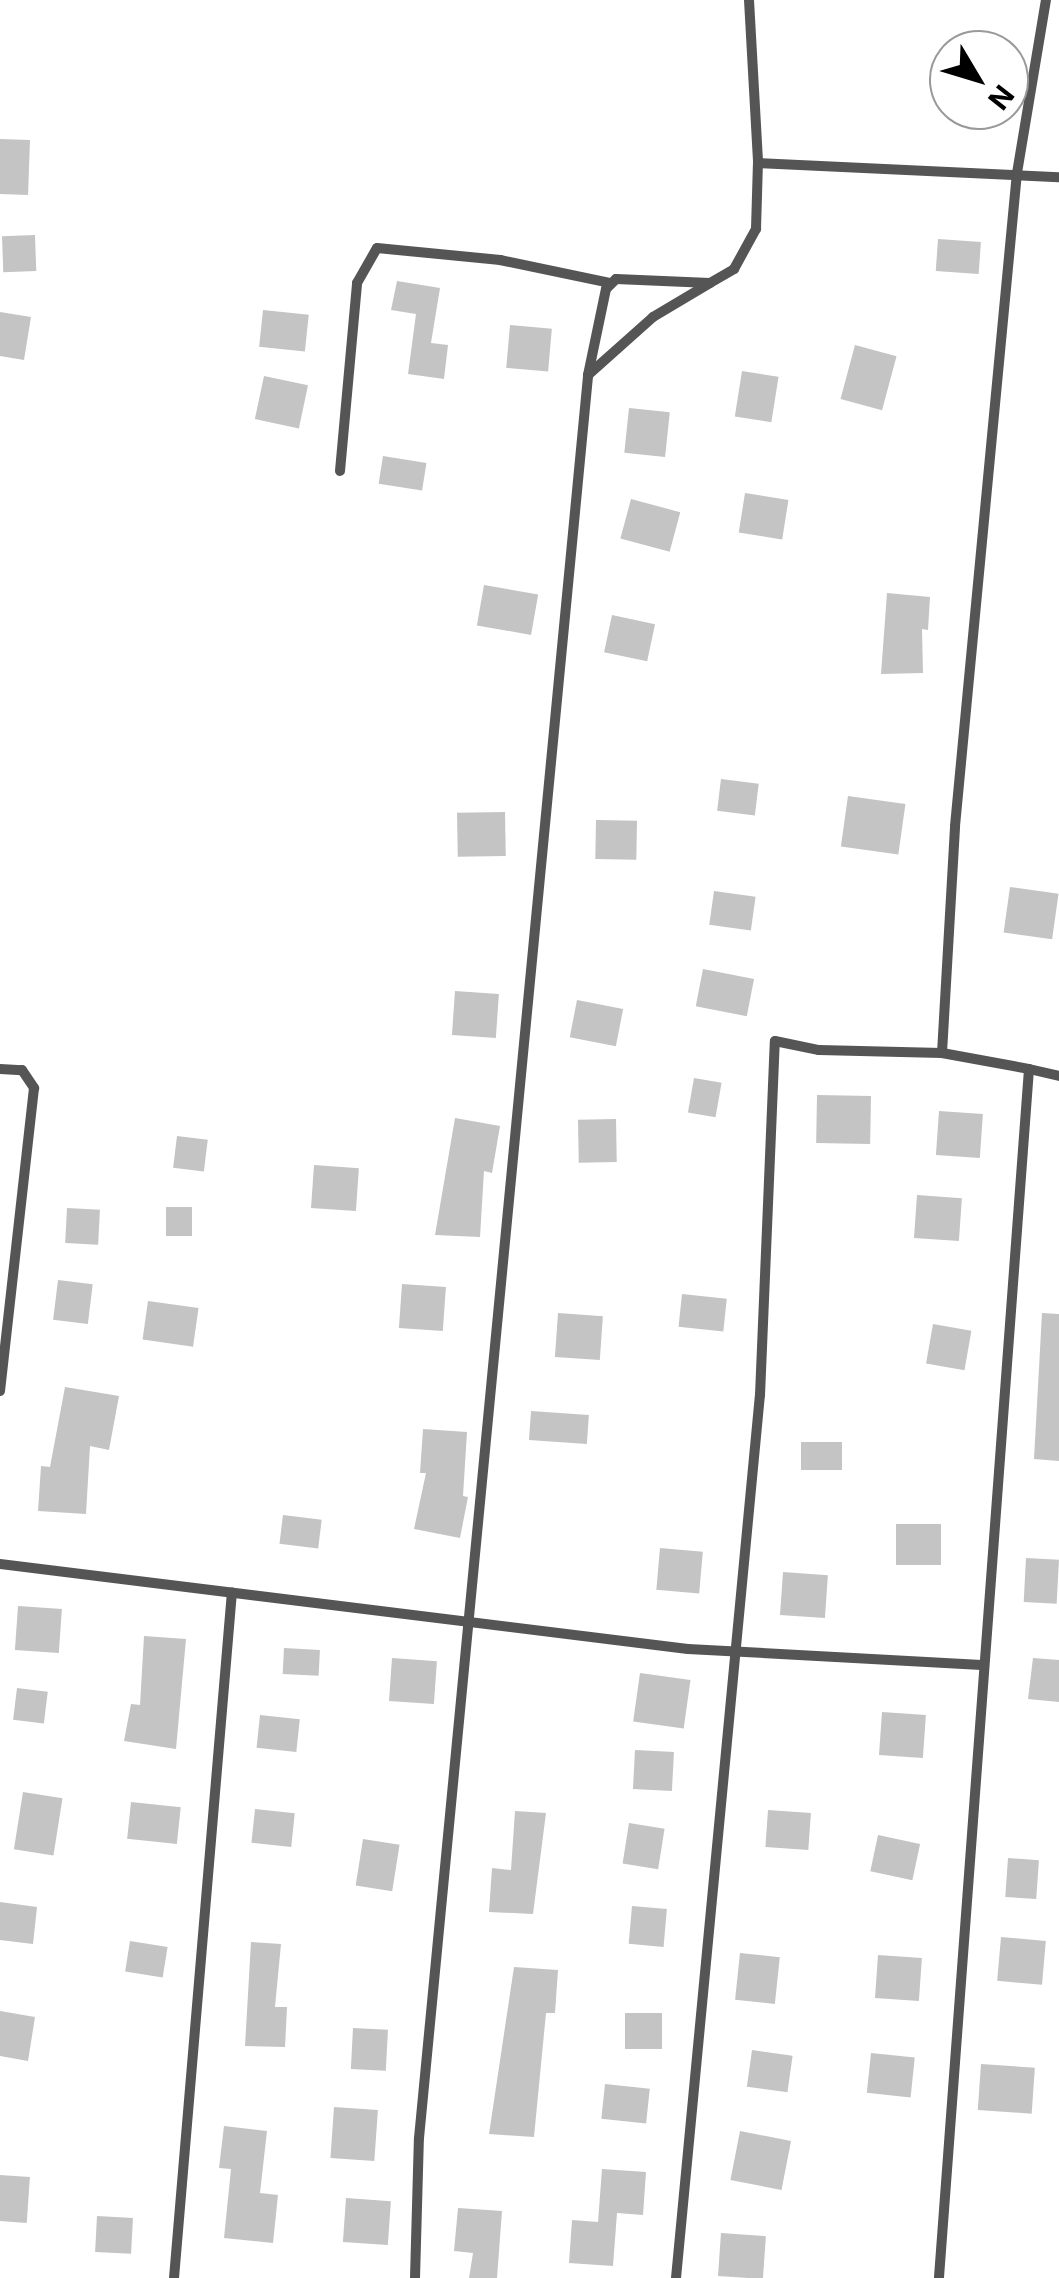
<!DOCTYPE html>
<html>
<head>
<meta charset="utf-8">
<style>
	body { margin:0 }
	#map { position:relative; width:1059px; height:2278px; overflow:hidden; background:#fff; font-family:Inter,sans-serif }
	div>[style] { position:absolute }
	.building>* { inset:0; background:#c4c4c4; transform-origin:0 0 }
	.service>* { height:10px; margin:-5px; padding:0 5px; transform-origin:5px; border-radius:5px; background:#555 }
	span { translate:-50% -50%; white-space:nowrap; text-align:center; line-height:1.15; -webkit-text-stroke:8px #fff; paint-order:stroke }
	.north { position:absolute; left:929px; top:30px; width:100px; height:100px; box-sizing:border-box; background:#fff; border:2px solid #999; border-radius:50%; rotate:128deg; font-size:28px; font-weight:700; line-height:40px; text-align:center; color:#000 }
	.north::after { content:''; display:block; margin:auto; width:35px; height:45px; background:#000; clip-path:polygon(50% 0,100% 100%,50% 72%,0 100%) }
</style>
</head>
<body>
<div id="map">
	<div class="building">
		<div style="left:0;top:139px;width:30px;height:55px;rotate:2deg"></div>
		<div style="left:35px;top:235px;width:36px;height:33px;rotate:88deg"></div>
		<div style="left:938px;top:239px;width:43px;height:32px;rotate:4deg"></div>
		<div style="clip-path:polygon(397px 281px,440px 288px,431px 343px,448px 345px,444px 379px,408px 374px,416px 314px,391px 310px)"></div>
		<div style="left:263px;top:310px;width:46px;height:37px;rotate:6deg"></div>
		<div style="clip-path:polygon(0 312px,31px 317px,24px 360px,0 356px)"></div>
		<div style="left:510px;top:325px;width:42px;height:43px;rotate:5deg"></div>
		<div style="left:855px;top:345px;width:43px;height:56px;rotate:15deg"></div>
		<div style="left:742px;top:371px;width:37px;height:46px;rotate:9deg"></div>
		<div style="left:264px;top:376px;width:45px;height:44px;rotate:12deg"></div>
		<div style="left:629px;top:408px;width:41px;height:45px;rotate:6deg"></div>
		<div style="left:383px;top:456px;width:44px;height:28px;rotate:9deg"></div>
		<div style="left:745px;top:493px;width:44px;height:40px;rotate:9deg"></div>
		<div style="left:631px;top:499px;width:51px;height:41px;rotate:15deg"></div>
		<div style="left:484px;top:585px;width:55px;height:41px;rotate:10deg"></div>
		<div style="clip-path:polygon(887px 593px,930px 597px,928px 630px,922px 629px,923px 673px,881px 674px)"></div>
		<div style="left:612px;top:615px;width:44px;height:38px;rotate:12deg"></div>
		<div style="left:721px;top:779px;width:38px;height:32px;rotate:7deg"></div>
		<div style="left:848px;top:796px;width:58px;height:51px;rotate:8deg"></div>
		<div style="left:505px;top:812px;width:44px;height:48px;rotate:89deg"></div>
		<div style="left:596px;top:820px;width:41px;height:39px;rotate:1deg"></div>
		<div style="left:1010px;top:887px;width:49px;height:46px;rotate:8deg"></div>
		<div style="left:714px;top:891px;width:42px;height:34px;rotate:8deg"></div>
		<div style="left:703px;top:969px;width:52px;height:38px;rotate:11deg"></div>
		<div style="left:455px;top:991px;width:44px;height:44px;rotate:4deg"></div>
		<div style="left:577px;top:1000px;width:47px;height:38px;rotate:11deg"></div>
		<div style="left:694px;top:1078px;width:28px;height:35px;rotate:10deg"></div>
		<div style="left:817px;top:1095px;width:54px;height:48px;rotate:1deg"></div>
		<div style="left:939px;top:1111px;width:44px;height:44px;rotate:4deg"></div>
		<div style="clip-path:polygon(455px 1118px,500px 1126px,492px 1173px,484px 1171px,480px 1237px,435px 1235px)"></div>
		<div style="left:616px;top:1119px;width:43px;height:38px;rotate:89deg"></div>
		<div style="left:177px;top:1136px;width:31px;height:32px;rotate:7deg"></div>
		<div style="left:314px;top:1165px;width:45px;height:43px;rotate:4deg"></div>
		<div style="left:917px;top:1195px;width:45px;height:43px;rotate:4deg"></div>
		<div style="left:166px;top:1207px;width:26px;height:29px"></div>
		<div style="left:67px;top:1208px;width:33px;height:35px;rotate:3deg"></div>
		<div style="left:58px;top:1280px;width:35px;height:40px;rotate:7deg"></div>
		<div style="left:402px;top:1284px;width:44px;height:44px;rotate:4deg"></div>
		<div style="left:682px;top:1294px;width:45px;height:33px;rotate:6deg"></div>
		<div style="left:148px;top:1301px;width:51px;height:39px;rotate:8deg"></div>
		<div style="left:558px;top:1313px;width:45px;height:44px;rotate:4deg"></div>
		<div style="clip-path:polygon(1042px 1313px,1059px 1314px,1059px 1461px,1034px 1459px)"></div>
		<div style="left:933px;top:1324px;width:39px;height:40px;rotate:10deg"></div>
		<div style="clip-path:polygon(65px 1387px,119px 1396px,109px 1450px,90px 1446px,86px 1514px,38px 1511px,41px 1466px,50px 1467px)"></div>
		<div style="left:531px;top:1411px;width:58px;height:29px;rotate:4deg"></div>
		<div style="clip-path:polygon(423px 1429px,467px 1432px,463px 1496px,468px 1497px,460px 1538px,414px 1529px,426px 1473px,420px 1473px)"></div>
		<div style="left:801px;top:1442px;width:41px;height:28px"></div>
		<div style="left:283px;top:1515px;width:39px;height:29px;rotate:7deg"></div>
		<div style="left:896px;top:1524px;width:45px;height:41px"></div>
		<div style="left:660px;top:1548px;width:43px;height:42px;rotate:5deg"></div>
		<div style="left:1026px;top:1558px;width:33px;height:44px;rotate:3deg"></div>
		<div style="left:783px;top:1572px;width:45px;height:43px;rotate:4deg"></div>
		<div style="left:18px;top:1606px;width:44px;height:44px;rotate:4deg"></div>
		<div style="clip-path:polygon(144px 1636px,186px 1639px,176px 1749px,124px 1741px,131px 1704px,140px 1705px)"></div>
		<div style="left:284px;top:1648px;width:36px;height:26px;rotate:3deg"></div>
		<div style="left:392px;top:1658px;width:45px;height:43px;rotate:4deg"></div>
		<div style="clip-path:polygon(1033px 1658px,1059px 1660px,1059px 1702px,1028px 1699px)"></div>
		<div style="left:640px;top:1673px;width:51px;height:49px;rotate:8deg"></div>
		<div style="left:17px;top:1688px;width:31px;height:32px;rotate:7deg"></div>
		<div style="left:882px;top:1712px;width:44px;height:43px;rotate:4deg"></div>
		<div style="left:260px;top:1715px;width:40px;height:33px;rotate:6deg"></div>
		<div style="left:635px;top:1750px;width:39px;height:39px;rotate:3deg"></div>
		<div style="left:23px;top:1792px;width:40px;height:58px;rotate:9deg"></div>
		<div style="left:131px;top:1802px;width:50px;height:37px;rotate:6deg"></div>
		<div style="left:255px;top:1809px;width:40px;height:34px;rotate:6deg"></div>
		<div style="left:768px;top:1810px;width:43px;height:37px;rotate:4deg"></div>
		<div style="clip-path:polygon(515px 1811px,546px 1813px,533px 1914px,489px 1912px,492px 1868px,511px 1870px)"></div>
		<div style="left:629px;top:1823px;width:36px;height:41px;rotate:9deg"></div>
		<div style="left:878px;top:1835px;width:43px;height:37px;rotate:12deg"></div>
		<div style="left:363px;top:1839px;width:37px;height:47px;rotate:9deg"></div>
		<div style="left:1008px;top:1858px;width:31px;height:39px;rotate:4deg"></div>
		<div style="clip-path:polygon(0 1902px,37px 1907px,33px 1944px,0 1940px)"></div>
		<div style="left:632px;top:1906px;width:35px;height:38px;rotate:5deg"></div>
		<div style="left:1001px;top:1937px;width:45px;height:44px;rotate:5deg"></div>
		<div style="left:130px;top:1941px;width:38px;height:31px;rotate:9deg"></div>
		<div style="clip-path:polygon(251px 1942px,281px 1944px,275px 2007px,287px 2007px,285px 2047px,245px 2046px)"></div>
		<div style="left:740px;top:1953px;width:40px;height:47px;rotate:6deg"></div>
		<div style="left:878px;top:1955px;width:44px;height:43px;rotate:4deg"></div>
		<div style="clip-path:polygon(514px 1967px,558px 1970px,555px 2013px,546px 2013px,534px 2137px,489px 2134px)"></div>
		<div style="clip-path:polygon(0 2011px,35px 2017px,28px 2061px,0 2056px)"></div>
		<div style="left:625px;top:2013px;width:37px;height:36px"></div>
		<div style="left:353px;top:2028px;width:35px;height:41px;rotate:3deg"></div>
		<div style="left:752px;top:2050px;width:41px;height:37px;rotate:8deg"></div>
		<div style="left:871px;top:2053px;width:44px;height:40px;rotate:6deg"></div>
		<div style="left:981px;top:2064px;width:54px;height:46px;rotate:4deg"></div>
		<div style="left:605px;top:2084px;width:45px;height:35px;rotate:6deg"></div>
		<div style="left:334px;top:2107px;width:44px;height:51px;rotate:4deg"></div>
		<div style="clip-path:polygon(224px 2126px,267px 2131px,260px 2193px,278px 2195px,273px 2243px,224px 2238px,231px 2169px,219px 2168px)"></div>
		<div style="left:740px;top:2131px;width:52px;height:50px;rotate:11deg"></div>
		<div style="clip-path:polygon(602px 2169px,646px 2172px,643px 2215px,617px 2213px,613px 2266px,569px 2263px,572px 2220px,598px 2222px)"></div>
		<div style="left:0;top:2175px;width:30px;height:46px;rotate:4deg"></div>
		<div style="left:346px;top:2198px;width:45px;height:44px;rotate:4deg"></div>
		<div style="clip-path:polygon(458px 2208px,502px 2211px,497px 2278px,469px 2278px,473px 2253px,454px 2251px)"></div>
		<div style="left:97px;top:2216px;width:36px;height:36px;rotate:3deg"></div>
		<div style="left:721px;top:2233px;width:45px;height:43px;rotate:4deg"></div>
	</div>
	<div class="service">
		<div style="left:749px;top:0;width:163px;rotate:86.8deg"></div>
		<div style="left:588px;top:375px;width:87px;rotate:-41.7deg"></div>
		<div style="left:653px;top:317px;width:66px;rotate:-30.8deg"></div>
		<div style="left:340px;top:471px;width:189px;rotate:-84.8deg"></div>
		<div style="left:357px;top:283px;width:40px;rotate:-60.3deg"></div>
		<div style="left:377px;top:248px;width:124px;rotate:5.6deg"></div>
		<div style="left:500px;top:260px;width:112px;rotate:11.8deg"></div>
		<div style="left:942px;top:1053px;width:227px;rotate:-86.7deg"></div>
		<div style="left:955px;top:826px;width:656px;rotate:-84.58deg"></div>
		<div style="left:1017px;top:173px;width:175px;rotate:-80.5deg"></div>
		<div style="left:0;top:1069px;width:22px;rotate:3deg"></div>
		<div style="left:22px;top:1070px;width:22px;rotate:56deg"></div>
		<div style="left:34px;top:1088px;width:305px;rotate:96.4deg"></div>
		<div style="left:1029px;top:1069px;width:31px;rotate:13deg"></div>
		<div style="left:0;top:1564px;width:693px;rotate:7.04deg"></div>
		<div style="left:688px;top:1649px;width:294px;rotate:3.1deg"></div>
		<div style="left:174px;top:2278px;width:688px;rotate:-85.17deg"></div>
		<div style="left:415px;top:2278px;width:140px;rotate:-88.4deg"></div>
		<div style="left:419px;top:2138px;width:1771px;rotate:-84.52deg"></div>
		<div style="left:588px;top:375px;width:88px;rotate:-78.2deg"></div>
		<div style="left:606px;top:289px;width:14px;rotate:-45deg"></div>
		<div style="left:616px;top:279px;width:94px;rotate:2.4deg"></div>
		<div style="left:710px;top:283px;width:28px;rotate:-30deg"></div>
		<div style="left:734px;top:269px;width:46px;rotate:-61.2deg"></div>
		<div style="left:756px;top:229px;width:66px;rotate:-88.3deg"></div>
		<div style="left:758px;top:163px;width:301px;rotate:2.7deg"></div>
		<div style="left:676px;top:2278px;width:887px;rotate:-84.57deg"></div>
		<div style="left:760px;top:1395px;width:354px;rotate:-87.6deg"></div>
		<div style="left:775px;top:1041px;width:45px;rotate:11.6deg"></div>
		<div style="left:819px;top:1050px;width:123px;rotate:1.4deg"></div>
		<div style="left:942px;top:1053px;width:88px;rotate:10.4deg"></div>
		<div style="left:1029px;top:1069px;width:1212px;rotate:94.26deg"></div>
	</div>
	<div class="north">N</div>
</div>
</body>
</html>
